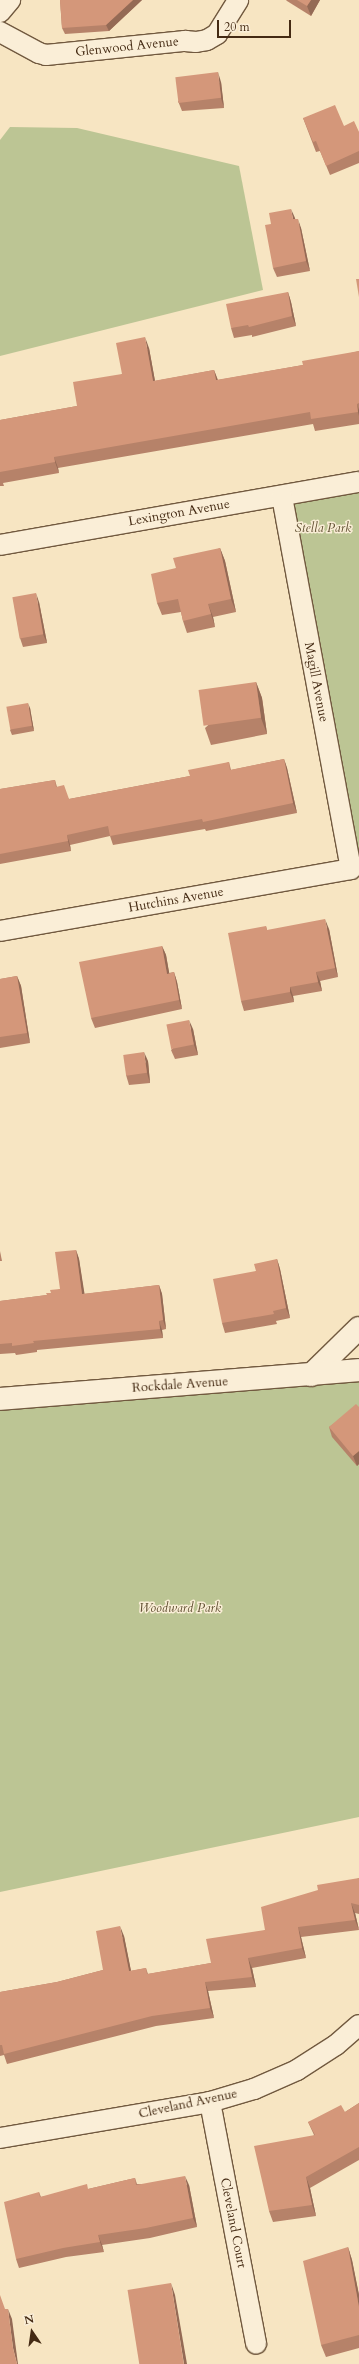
<!DOCTYPE html>
<html>
<head>
<meta charset="utf-8">
<style>
	body { margin:0 }
	#map { position:relative; width:359px; height:2364px; overflow:hidden; background:#f7e5c2; font-family:Cardo,serif }
	div>[style] { position:absolute }
	.green>* { inset:0; background:#bcc594 }
	.roads { filter:drop-shadow(1px 0 #71593f) drop-shadow(-1px 0 #71593f) drop-shadow(0 1px #71593f) drop-shadow(0 -1px #71593f) }
	.minor>* { height:20px; margin:-10px; padding:0 10px; transform-origin:10px; border-radius:10px; background:#faeed7 }
	.tertiary>* { height:22px; margin:-11px; padding:0 11px; transform-origin:11px; border-radius:11px; background:#faeed7 }
	.wall>* { inset:0; background:#b68269 }
	.shaded-wall>* { inset:0; background:#946a55 }
	.building>* { inset:0; background:#d4977a; transform-origin:0 0 }
	span { translate:-50% -50%; white-space:nowrap; text-align:center; line-height:1.15; -webkit-text-stroke:3px #faeed7; paint-order:stroke }
	.street-label { font-size:13px; color:#442a13 }
	.park-label { font-size:13px; color:#625133; font-style:italic }
	.north { position:absolute; left:12px; top:2312px; width:40px; height:40px; -webkit-text-stroke:3px #faeed7; paint-order:stroke; rotate:347deg; font-size:11px; font-weight:700; line-height:16px; text-align:center; color:#442a13 }
	.north::after { content:''; display:block; margin:auto; width:14px; height:18px; background:#442a13; clip-path:polygon(50% 0,100% 100%,50% 72%,0 100%) }
	.scale { position:absolute; left:217px; top:20px; width:74px; height:18px; box-sizing:border-box; border:2px solid #442a13; border-top:0; padding-left:5px; font-size:12px; line-height:14px; white-space:nowrap; color:#442a13; -webkit-text-stroke:3px #faeed7; paint-order:stroke }
</style>
</head>
<body>
<div id="map">
	<div class="green">
		<div style="clip-path:polygon(10px 127px,77px 128px,239px 166px,263px 290px,0 356px,0 140px)"></div>
		<div style="clip-path:polygon(359px 482px,359px 871px,282px 496px)"></div>
		<div style="clip-path:polygon(359px 1370px,359px 1817px,0 1892px,0 1399px)"></div>
	</div>
	<div class="roads">
		<div class="minor">
			<div style="left:0;top:12px;width:16px;rotate:-50deg"></div>
			<div style="left:0;top:32px;width:44px;rotate:28.3deg"></div>
			<div style="left:39px;top:53px;width:7px;rotate:16deg"></div>
			<div style="left:46px;top:55px;width:140px;rotate:-5.8deg"></div>
			<div style="left:185px;top:41px;width:11px;rotate:5deg"></div>
			<div style="left:196px;top:42px;width:11px;rotate:-10deg"></div>
			<div style="left:207px;top:40px;width:12px;rotate:-31deg"></div>
			<div style="left:217px;top:34px;width:40px;rotate:-58deg"></div>
			<div style="left:0;top:545px;width:364px;rotate:-10deg"></div>
			<div style="left:0;top:931px;width:356px;rotate:-10deg"></div>
			<div style="left:351px;top:869px;width:379px;rotate:-100.5deg"></div>
			<div style="left:210px;top:2102px;width:246px;rotate:79.2deg"></div>
			<div style="left:0;top:2138px;width:213px;rotate:-9.7deg"></div>
			<div style="left:210px;top:2102px;width:46px;rotate:-16.5deg"></div>
			<div style="left:254px;top:2089px;width:47px;rotate:-23.8deg"></div>
			<div style="left:297px;top:2070px;width:46px;rotate:-32.7deg"></div>
			<div style="left:336px;top:2045px;width:30px;rotate:-41deg"></div>
		</div>
		<div class="tertiary">
			<div style="left:311px;top:1375px;width:67px;rotate:-44.4deg"></div>
			<div style="left:0;top:1399px;width:360px;rotate:-4.6deg"></div>
		</div>
	</div>
	<div class="wall">
		<div style="clip-path:polygon(60px 0,142px 0,109px 31px,65px 34px,62px 28px)"></div>
		<div style="clip-path:polygon(286px 0,320px 0,311px 16px,287px 1px)"></div>
		<div style="clip-path:polygon(221px 82px,224px 108px,182px 111px,178px 101px)"></div>
		<div style="clip-path:polygon(303px 118px,344px 126px,359px 132px,359px 163px,330px 175px,320px 151px,316px 152px)"></div>
		<div style="clip-path:polygon(295px 219px,301px 228px,310px 271px,277px 277px,273px 268px)"></div>
		<div style="clip-path:polygon(288px 292px,291px 302px,296px 326px,252px 337px,252px 335px,234px 338px,231px 328px)"></div>
		<div style="clip-path:polygon(149px 348px,155px 381px,214px 370px,218px 380px,303px 365px,359px 351px,359px 424px,315px 431px,313px 424px,58px 468px,59px 473px,3px 483px,4px 486px,0 486px,0 420px,77px 406px,122px 374px)"></div>
		<div style="clip-path:polygon(220px 548px,225px 561px,236px 612px,213px 617px,215px 627px,187px 633px,183px 621px,181px 612px,162px 615px,157px 603px,176px 568px)"></div>
		<div style="clip-path:polygon(39px 602px,47px 643px,23px 647px,20px 638px)"></div>
		<div style="clip-path:polygon(256px 682px,262px 698px,267px 734px,211px 745px,205px 728px)"></div>
		<div style="clip-path:polygon(30px 708px,34px 731px,12px 735px,10px 730px)"></div>
		<div style="clip-path:polygon(284px 759px,287px 768px,297px 813px,206px 831px,205px 829px,113px 845px,110px 836px,70px 845px,71px 851px,0 864px,0 789px,55px 780px,57px 787px,69px 799px,190px 776px,229px 762px,231px 770px)"></div>
		<div style="clip-path:polygon(266px 926px,267px 930px,329px 929px,338px 977px,320px 981px,322px 991px,293px 996px,294px 1002px,244px 1011px,241px 1001px)"></div>
		<div style="clip-path:polygon(162px 946px,166px 955px,169px 973px,174px 972px,177px 982px,182px 1009px,95px 1028px,91px 1018px)"></div>
		<div style="clip-path:polygon(17px 976px,21px 986px,30px 1043px,0 1048px,0 979px)"></div>
		<div style="clip-path:polygon(193px 1029px,198px 1055px,175px 1059px,171px 1050px)"></div>
		<div style="clip-path:polygon(148px 1061px,150px 1083px,129px 1085px,126px 1075px)"></div>
		<div style="clip-path:polygon(76px 1250px,79px 1259px,84px 1294px,159px 1285px,162px 1294px,166px 1329px,162px 1330px,163px 1338px,37px 1350px,37px 1352px,16px 1355px,15px 1353px,0 1354px,0 1301px,47px 1295px,60px 1289px)"></div>
		<div style="clip-path:polygon(0 1251px,2px 1261px,0 1261px)"></div>
		<div style="clip-path:polygon(277px 1259px,280px 1269px,290px 1318px,276px 1321px,277px 1324px,225px 1333px,222px 1323px,256px 1271px)"></div>
		<div style="clip-path:polygon(359px 1407px,359px 1464px,357px 1466px,332px 1437px,329px 1427px)"></div>
		<div style="clip-path:polygon(359px 1878px,359px 1914px,355px 1913px,359px 1930px,301px 1937px,306px 1958px,252px 1968px,256px 1987px,208px 1991px,214px 2018px,156px 2026px,7px 2064px,4px 2055px,0 2056px,0 1992px,57px 1982px,103px 1970px,124px 1936px,131px 1971px,146px 1968px,148px 1974px,211px 1963px,265px 1930px)"></div>
		<div style="clip-path:polygon(359px 2103px,359px 2160px,310px 2188px,316px 2216px,273px 2222px,269px 2211px,314px 2135px,308px 2122px,345px 2112px)"></div>
		<div style="clip-path:polygon(135px 2178px,137px 2184px,189px 2185px,197px 2227px,150px 2238px,102px 2245px,104px 2252px,66px 2257px,19px 2268px,16px 2259px,39px 2192px,41px 2197px,88px 2189px)"></div>
		<div style="clip-path:polygon(348px 2247px,352px 2260px,359px 2295px,359px 2348px,326px 2357px,321px 2345px)"></div>
	</div>
	<div class="shaded-wall">
		<div style="clip-path:polygon(133px 0,142px 0,109px 31px,106px 25px)"></div>
		<div style="clip-path:polygon(311px 0,320px 0,311px 16px,307px 6px)"></div>
		<div style="clip-path:polygon(218px 72px,221px 82px,224px 108px,221px 98px)"></div>
		<div style="clip-path:polygon(291px 209px,295px 218px,297px 229px,293px 219px)"></div>
		<div style="clip-path:polygon(298px 219px,301px 228px,310px 271px,306px 261px)"></div>
		<div style="clip-path:polygon(288px 292px,291px 302px,296px 326px,292px 316px)"></div>
		<div style="clip-path:polygon(145px 337px,149px 348px,157px 392px,153px 381px)"></div>
		<div style="clip-path:polygon(214px 370px,218px 381px,216px 380px)"></div>
		<div style="clip-path:polygon(357px 404px,359px 410px,359px 416px,358px 412px)"></div>
		<div style="clip-path:polygon(54px 457px,58px 468px,59px 473px,55px 462px)"></div>
		<div style="clip-path:polygon(220px 548px,225px 561px,236px 612px,231px 599px)"></div>
		<div style="clip-path:polygon(36px 593px,39px 602px,47px 643px,43px 634px)"></div>
		<div style="clip-path:polygon(208px 604px,213px 617px,215px 627px,211px 614px)"></div>
		<div style="clip-path:polygon(256px 682px,262px 698px,267px 734px,261px 718px)"></div>
		<div style="clip-path:polygon(28px 703px,30px 708px,34px 731px,32px 726px)"></div>
		<div style="clip-path:polygon(284px 759px,287px 768px,297px 813px,293px 803px)"></div>
		<div style="clip-path:polygon(67px 835px,70px 845px,71px 851px,68px 841px)"></div>
		<div style="clip-path:polygon(325px 919px,329px 929px,338px 977px,335px 968px)"></div>
		<div style="clip-path:polygon(162px 946px,166px 955px,171px 983px,167px 974px)"></div>
		<div style="clip-path:polygon(174px 972px,177px 982px,182px 1009px,179px 1000px)"></div>
		<div style="clip-path:polygon(316px 972px,320px 981px,322px 991px,318px 982px)"></div>
		<div style="clip-path:polygon(17px 976px,21px 986px,30px 1043px,27px 1033px)"></div>
		<div style="clip-path:polygon(290px 987px,293px 996px,294px 1002px,290px 992px)"></div>
		<div style="clip-path:polygon(189px 1020px,193px 1029px,198px 1055px,194px 1045px)"></div>
		<div style="clip-path:polygon(144px 1052px,148px 1061px,150px 1083px,147px 1073px)"></div>
		<div style="clip-path:polygon(76px 1250px,79px 1259px,86px 1303px,82px 1294px)"></div>
		<div style="clip-path:polygon(277px 1259px,280px 1269px,290px 1318px,286px 1308px)"></div>
		<div style="clip-path:polygon(159px 1285px,162px 1294px,166px 1329px,163px 1320px)"></div>
		<div style="clip-path:polygon(159px 1321px,162px 1330px,163px 1338px,160px 1329px)"></div>
		<div style="clip-path:polygon(359px 1451px,359px 1464px,357px 1466px,353px 1456px)"></div>
		<div style="clip-path:polygon(351px 1903px,355px 1913px,359px 1930px,355px 1920px)"></div>
		<div style="clip-path:polygon(120px 1926px,124px 1936px,133px 1981px,129px 1971px)"></div>
		<div style="clip-path:polygon(298px 1927px,301px 1937px,306px 1958px,302px 1948px)"></div>
		<div style="clip-path:polygon(248px 1958px,252px 1968px,256px 1987px,252px 1977px)"></div>
		<div style="clip-path:polygon(205px 1982px,208px 1991px,214px 2018px,210px 2008px)"></div>
		<div style="clip-path:polygon(185px 2176px,189px 2185px,197px 2227px,193px 2218px)"></div>
		<div style="clip-path:polygon(306px 2177px,310px 2188px,316px 2216px,312px 2205px)"></div>
		<div style="clip-path:polygon(98px 2235px,102px 2245px,104px 2252px,100px 2242px)"></div>
		<div style="clip-path:polygon(348px 2247px,352px 2260px,359px 2295px,359px 2307px)"></div>
		<div style="clip-path:polygon(171px 2283px,175px 2295px,187px 2364px,184px 2364px)"></div>
		<div style="clip-path:polygon(8px 2309px,12px 2319px,18px 2364px,17px 2364px,13px 2348px)"></div>
	</div>
	<div class="building">
		<div style="clip-path:polygon(60px 0,133px 0,106px 25px,62px 28px)"></div>
		<div style="clip-path:polygon(297px 0,311px 0,307px 6px)"></div>
		<div style="left:218px;top:72px;width:26px;height:43px;rotate:83deg"></div>
		<div style="clip-path:polygon(335px 105px,344px 126px,354px 121px,359px 132px,359px 151px,326px 166px,316px 141px,313px 142px,303px 118px)"></div>
		<div style="clip-path:polygon(291px 209px,293px 219px,298px 219px,306px 261px,273px 268px,265px 225px,271px 224px,269px 213px)"></div>
		<div style="clip-path:polygon(356px 279px,359px 279px,359px 297px)"></div>
		<div style="clip-path:polygon(288px 292px,292px 316px,249px 327px,248px 325px,231px 328px,226px 304px)"></div>
		<div style="clip-path:polygon(145px 337px,153px 381px,214px 370px,216px 380px,303px 365px,302px 361px,359px 351px,359px 403px,357px 404px,358px 412px,311px 419px,310px 412px,54px 457px,55px 462px,0 472px,0 420px,77px 406px,73px 382px,122px 374px,116px 343px)"></div>
		<div style="clip-path:polygon(220px 548px,231px 599px,208px 604px,211px 614px,183px 621px,178px 599px,157px 603px,151px 574px,176px 568px,173px 558px)"></div>
		<div style="left:36px;top:593px;width:42px;height:24px;rotate:80deg"></div>
		<div style="left:256px;top:682px;width:36px;height:58px;rotate:82deg"></div>
		<div style="left:28px;top:703px;width:23px;height:22px;rotate:80deg"></div>
		<div style="clip-path:polygon(284px 759px,293px 803px,203px 822px,202px 819px,110px 836px,108px 826px,67px 835px,68px 841px,0 854px,0 789px,55px 780px,56px 787px,64px 785px,69px 799px,190px 776px,188px 770px,229px 762px,230px 770px)"></div>
		<div style="clip-path:polygon(325px 919px,335px 968px,316px 972px,318px 982px,290px 987px,290px 992px,241px 1001px,228px 933px,266px 926px,267px 930px)"></div>
		<div style="clip-path:polygon(162px 946px,167px 974px,174px 972px,179px 1000px,91px 1018px,79px 962px)"></div>
		<div style="clip-path:polygon(17px 976px,27px 1033px,0 1037px,0 979px)"></div>
		<div style="left:189px;top:1020px;width:25px;height:23px;rotate:79deg"></div>
		<div style="left:144px;top:1052px;width:21px;height:21px;rotate:82deg"></div>
		<div style="clip-path:polygon(76px 1250px,82px 1294px,159px 1285px,163px 1320px,159px 1321px,160px 1329px,33px 1341px,34px 1343px,12px 1346px,12px 1343px,0 1344px,0 1301px,47px 1295px,46px 1293px,51px 1293px,50px 1290px,60px 1289px,55px 1252px)"></div>
		<div style="clip-path:polygon(277px 1259px,286px 1308px,273px 1311px,274px 1314px,222px 1323px,213px 1279px,256px 1271px,254px 1264px)"></div>
		<div style="clip-path:polygon(356px 1404px,359px 1407px,359px 1451px,353px 1456px,329px 1427px)"></div>
		<div style="clip-path:polygon(359px 1878px,359px 1905px,351px 1903px,355px 1920px,298px 1927px,302px 1948px,248px 1958px,252px 1977px,205px 1982px,210px 2008px,152px 2016px,4px 2054px,2px 2045px,0 2045px,0 1992px,57px 1982px,103px 1970px,96px 1931px,120px 1926px,129px 1971px,146px 1968px,147px 1974px,211px 1963px,206px 1939px,265px 1930px,261px 1907px,318px 1890px,317px 1885px)"></div>
		<div style="clip-path:polygon(359px 2103px,359px 2147px,306px 2177px,312px 2205px,269px 2211px,254px 2146px,315px 2135px,308px 2122px,341px 2105px,345px 2112px)"></div>
		<div style="clip-path:polygon(185px 2176px,193px 2218px,146px 2228px,98px 2235px,100px 2242px,63px 2248px,16px 2259px,4px 2202px,39px 2192px,40px 2197px,87px 2184px,88px 2189px,135px 2178px,136px 2185px)"></div>
		<div style="clip-path:polygon(348px 2247px,359px 2307px,359px 2335px,321px 2345px,303px 2261px)"></div>
		<div style="left:171px;top:2283px;width:82px;height:44px;rotate:81deg"></div>
		<div style="clip-path:polygon(0 2295px,5px 2309px,8px 2309px,13px 2348px,17px 2364px,0 2364px)"></div>
	</div>
	<div class="street-label">
		<span style="left:127px;top:47px;rotate:-6deg">Glenwood Avenue</span>
		<span style="left:179px;top:513px;rotate:-10deg">Lexington Avenue</span>
		<span style="left:316px;top:682px;rotate:79deg">Magill Avenue</span>
		<span style="left:176px;top:900px;rotate:-10deg">Hutchins Avenue</span>
		<span style="left:180px;top:1385px;rotate:-4deg">Rockdale Avenue</span>
		<span style="left:188px;top:2104px;rotate:-12deg">Cleveland Avenue</span>
		<span style="left:233px;top:2223px;rotate:79deg">Cleveland Court</span>
	</div>
	<div class="park-label">
		<span style="left:323px;top:528px">Stella Park</span>
		<span style="left:180px;top:1608px">Woodward Park</span>
	</div>
	<div class="north">N</div>
	<div class="scale">20 m</div>
</div>
</body>
</html>
